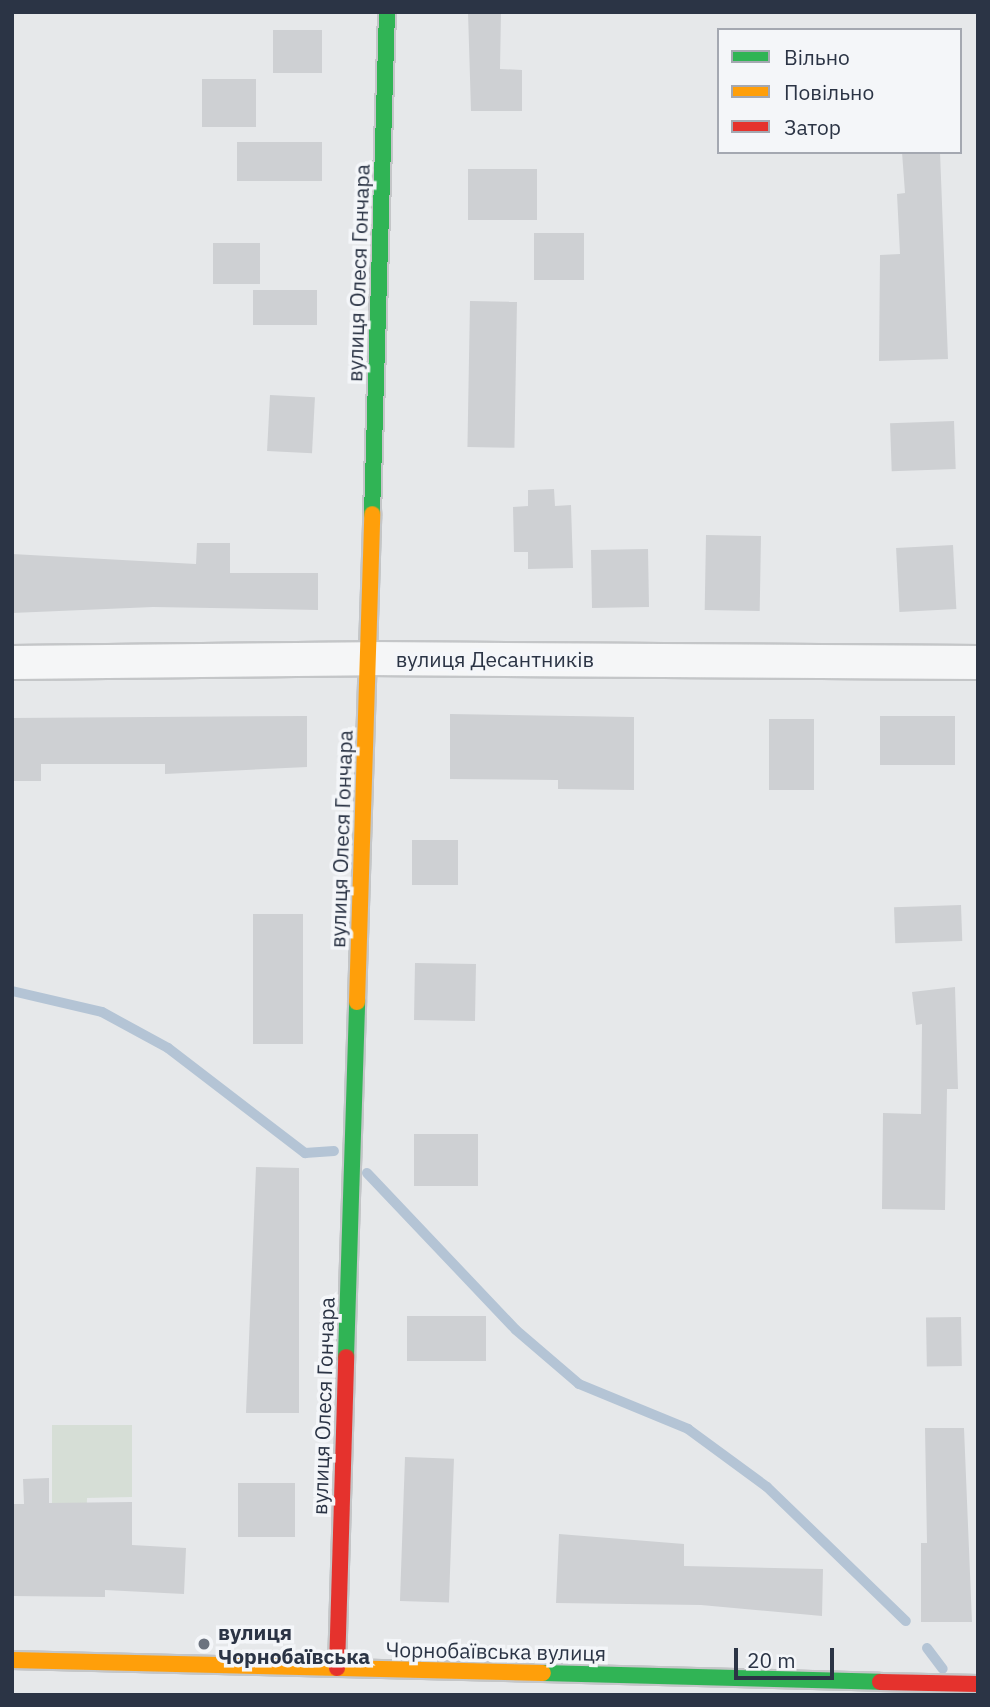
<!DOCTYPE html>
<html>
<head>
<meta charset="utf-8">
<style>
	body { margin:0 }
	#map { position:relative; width:990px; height:1707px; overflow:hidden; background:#e6e8ea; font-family:"IBM Plex Sans",sans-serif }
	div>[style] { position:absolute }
	.green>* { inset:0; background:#d6ded6 }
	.stream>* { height:10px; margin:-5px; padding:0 5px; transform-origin:5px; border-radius:5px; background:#b4c4d5 }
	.building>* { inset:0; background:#ced0d3; transform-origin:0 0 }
	.roads { filter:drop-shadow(2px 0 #c4c6c8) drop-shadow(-2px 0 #c4c6c8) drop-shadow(0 2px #c4c6c8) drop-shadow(0 -2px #c4c6c8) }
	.street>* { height:33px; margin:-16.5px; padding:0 16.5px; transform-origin:16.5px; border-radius:16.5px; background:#f5f6f7 }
	.fast>* { height:16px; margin:-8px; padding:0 8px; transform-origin:8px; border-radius:8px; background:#30b455 }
	.slow>* { height:16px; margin:-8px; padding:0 8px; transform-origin:8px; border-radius:8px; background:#ff9f0a }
	.jam>* { height:16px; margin:-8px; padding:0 8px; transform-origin:8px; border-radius:8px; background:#e5322d }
	.dots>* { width:19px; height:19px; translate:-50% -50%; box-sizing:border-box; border:4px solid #f4f6f9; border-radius:50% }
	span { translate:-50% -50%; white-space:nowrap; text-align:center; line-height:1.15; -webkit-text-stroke:7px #f4f6f9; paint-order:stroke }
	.street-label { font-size:21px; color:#2b3445 }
	.poi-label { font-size:21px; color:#2b3445; font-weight:700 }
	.left { translate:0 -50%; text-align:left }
	.frame { position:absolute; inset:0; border:14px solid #2b3445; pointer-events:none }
	.legend { position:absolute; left:717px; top:28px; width:245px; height:126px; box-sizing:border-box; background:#f4f6f9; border:2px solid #a4a8b1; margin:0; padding:9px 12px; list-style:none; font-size:21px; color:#2b3445 }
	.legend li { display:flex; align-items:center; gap:14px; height:35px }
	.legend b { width:35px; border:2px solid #a4a8b1 }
	.scale { position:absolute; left:734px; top:1648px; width:100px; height:32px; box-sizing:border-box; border:4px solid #2b3445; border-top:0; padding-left:9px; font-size:21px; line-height:24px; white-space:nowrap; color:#2b3445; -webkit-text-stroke:5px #f4f6f9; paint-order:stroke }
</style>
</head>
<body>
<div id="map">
	<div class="green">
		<div style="clip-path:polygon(52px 1425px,132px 1425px,132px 1497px,87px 1498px,86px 1534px,52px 1533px)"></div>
	</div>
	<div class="stream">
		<div style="left:12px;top:991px;width:92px;rotate:13.1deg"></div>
		<div style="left:102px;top:1012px;width:75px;rotate:28.6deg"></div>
		<div style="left:168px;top:1048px;width:173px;rotate:37.5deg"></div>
		<div style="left:305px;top:1153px;width:29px;rotate:-4deg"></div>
		<div style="left:367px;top:1173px;width:216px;rotate:46.5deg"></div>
		<div style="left:516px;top:1330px;width:83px;rotate:40.6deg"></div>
		<div style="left:579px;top:1384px;width:118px;rotate:22.4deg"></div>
		<div style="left:688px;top:1429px;width:98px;rotate:36.3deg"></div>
		<div style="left:767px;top:1487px;width:193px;rotate:44deg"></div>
		<div style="left:927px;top:1648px;width:26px;rotate:53deg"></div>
	</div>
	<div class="building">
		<div style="clip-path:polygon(468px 12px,501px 12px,500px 69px,522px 70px,522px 111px,471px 111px)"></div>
		<div style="left:273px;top:30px;width:49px;height:43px"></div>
		<div style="left:202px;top:79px;width:54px;height:48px"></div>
		<div style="left:237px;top:142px;width:85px;height:39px"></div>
		<div style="clip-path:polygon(902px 152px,940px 152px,948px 359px,879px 361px,880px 255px,900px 254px,897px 194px,905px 193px)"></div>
		<div style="left:468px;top:169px;width:69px;height:51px"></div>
		<div style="left:534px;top:233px;width:50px;height:47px"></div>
		<div style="left:213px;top:243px;width:47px;height:41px"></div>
		<div style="left:253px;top:290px;width:64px;height:35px"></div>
		<div style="left:470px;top:301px;width:47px;height:146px;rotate:1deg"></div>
		<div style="left:270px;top:395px;width:45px;height:56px;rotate:3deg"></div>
		<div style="left:954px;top:421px;width:48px;height:64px;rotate:88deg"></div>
		<div style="clip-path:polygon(554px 489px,555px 506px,571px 505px,573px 568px,528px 569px,528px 552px,514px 552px,513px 507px,528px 506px,528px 490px)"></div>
		<div style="left:706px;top:535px;width:55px;height:75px;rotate:1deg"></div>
		<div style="clip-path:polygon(197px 543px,230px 543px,230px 573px,318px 573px,318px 610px,153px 607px,12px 613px,12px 554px,196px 564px)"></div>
		<div style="left:953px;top:545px;width:64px;height:57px;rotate:87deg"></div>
		<div style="left:648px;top:549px;width:58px;height:57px;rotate:89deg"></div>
		<div style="clip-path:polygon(450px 714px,634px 717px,634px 790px,558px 789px,558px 780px,450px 779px)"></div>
		<div style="clip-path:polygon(307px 716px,307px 767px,165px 774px,165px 764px,41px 764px,41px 781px,12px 781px,12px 718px)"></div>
		<div style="left:880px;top:716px;width:75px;height:49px"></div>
		<div style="left:769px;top:719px;width:45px;height:71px"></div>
		<div style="left:412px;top:840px;width:46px;height:45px"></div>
		<div style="left:961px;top:905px;width:36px;height:67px;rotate:88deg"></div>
		<div style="left:253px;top:914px;width:50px;height:130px"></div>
		<div style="left:415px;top:963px;width:61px;height:57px;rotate:1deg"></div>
		<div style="clip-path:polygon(955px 987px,958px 1089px,947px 1089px,945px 1210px,882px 1209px,883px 1113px,921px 1114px,922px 1024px,916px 1025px,912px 992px)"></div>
		<div style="left:414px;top:1134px;width:64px;height:52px"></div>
		<div style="clip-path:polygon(256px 1167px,299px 1168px,299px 1413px,246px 1413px)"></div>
		<div style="left:407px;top:1316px;width:79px;height:45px"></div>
		<div style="left:961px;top:1317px;width:49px;height:35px;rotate:89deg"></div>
		<div style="clip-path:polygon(925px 1428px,964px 1428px,972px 1622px,921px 1622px,921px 1543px,927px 1543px)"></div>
		<div style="left:405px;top:1457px;width:49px;height:144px;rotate:2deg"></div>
		<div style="clip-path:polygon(49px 1478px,49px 1503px,132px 1502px,132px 1545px,186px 1548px,184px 1594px,105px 1590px,105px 1597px,12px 1596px,12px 1504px,24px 1504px,23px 1479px)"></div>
		<div style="left:295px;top:1483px;width:54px;height:57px;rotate:90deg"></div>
		<div style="clip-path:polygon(559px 1534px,684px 1544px,684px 1566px,823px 1569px,822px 1616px,701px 1605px,556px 1603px)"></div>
	</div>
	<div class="roads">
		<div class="street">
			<div style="left:12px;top:662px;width:355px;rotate:-0.6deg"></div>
			<div style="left:367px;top:658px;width:611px;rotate:0.38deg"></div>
		</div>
		<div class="fast">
			<div style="left:372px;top:514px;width:502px;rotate:-88.29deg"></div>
			<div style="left:346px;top:1357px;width:355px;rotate:-88.2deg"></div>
			<div style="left:543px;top:1673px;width:337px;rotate:1.5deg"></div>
		</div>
		<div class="slow">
			<div style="left:357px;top:1002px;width:488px;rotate:-88.2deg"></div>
			<div style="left:12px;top:1660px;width:531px;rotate:1.4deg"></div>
		</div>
		<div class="jam">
			<div style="left:337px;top:1668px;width:311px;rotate:-88.3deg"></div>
			<div style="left:880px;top:1682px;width:98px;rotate:1.2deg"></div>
		</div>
	</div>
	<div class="dots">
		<div style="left:204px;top:1644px;background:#6c737f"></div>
	</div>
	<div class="street-label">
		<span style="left:358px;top:273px;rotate:-88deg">вулиця Олеся Гончара</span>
		<span style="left:495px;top:659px">вулиця Десантників</span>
		<span style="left:341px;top:839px;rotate:-88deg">вулиця Олеся Гончара</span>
		<span style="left:323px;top:1406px;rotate:-88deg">вулиця Олеся Гончара</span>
		<span style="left:496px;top:1651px;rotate:1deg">Чорнобаївська вулиця</span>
	</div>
	<div class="poi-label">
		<span class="left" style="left:218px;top:1644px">вулиця<br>Чорнобаївська</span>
	</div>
	<div class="frame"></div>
	<ul class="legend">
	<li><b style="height:9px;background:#30b455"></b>Вільно</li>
	<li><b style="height:9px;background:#ff9f0a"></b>Повільно</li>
	<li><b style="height:9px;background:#e5322d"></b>Затор</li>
	</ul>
	<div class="scale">20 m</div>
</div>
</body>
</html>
